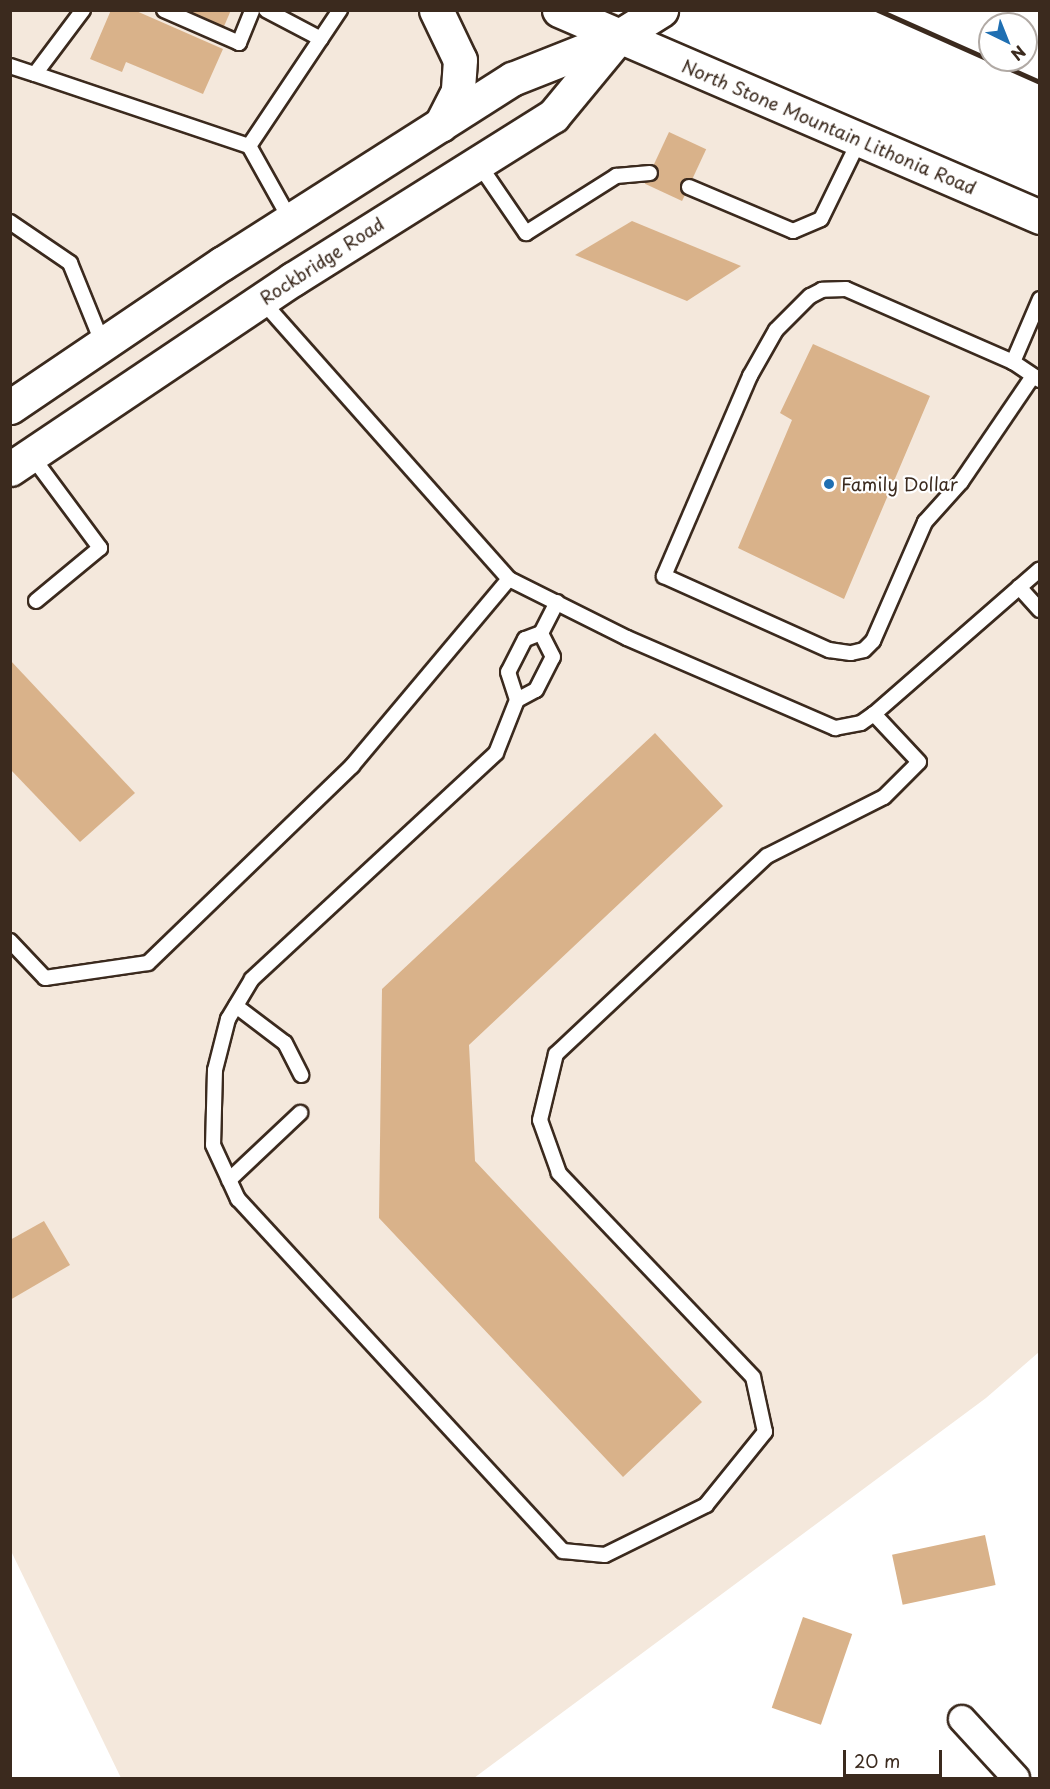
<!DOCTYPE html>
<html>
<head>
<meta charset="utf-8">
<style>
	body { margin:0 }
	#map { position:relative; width:1050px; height:1789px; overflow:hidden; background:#fff; font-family:"Playpen Sans",sans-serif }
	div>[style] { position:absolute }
	.built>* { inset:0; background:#f4e8dc }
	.building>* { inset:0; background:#d9b28a; transform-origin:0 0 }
	.roads { filter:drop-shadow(2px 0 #3b2a1e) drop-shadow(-2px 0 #3b2a1e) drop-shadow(0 2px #3b2a1e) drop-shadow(0 -2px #3b2a1e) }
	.service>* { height:14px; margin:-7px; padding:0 7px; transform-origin:7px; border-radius:7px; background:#fff }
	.minor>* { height:26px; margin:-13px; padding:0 13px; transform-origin:13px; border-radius:13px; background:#fff }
	.secondary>* { height:33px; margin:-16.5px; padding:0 16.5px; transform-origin:16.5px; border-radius:16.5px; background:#fff }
	.rail>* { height:4.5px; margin:-2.25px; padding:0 2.25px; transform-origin:2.25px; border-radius:2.25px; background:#3b2a1e }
	.dots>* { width:16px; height:16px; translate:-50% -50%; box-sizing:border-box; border:3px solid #fff; border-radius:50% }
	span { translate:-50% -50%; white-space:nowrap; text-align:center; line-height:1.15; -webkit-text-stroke:4.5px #fff; paint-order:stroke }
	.street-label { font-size:18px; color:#3b2a1e }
	.poi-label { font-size:18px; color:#3b2a1e }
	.left { translate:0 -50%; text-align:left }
	.frame { position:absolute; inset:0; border:12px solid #3b2a1e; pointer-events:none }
	.north { position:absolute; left:978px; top:12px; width:60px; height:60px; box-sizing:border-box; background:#fff; border:2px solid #b1aaa5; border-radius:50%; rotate:137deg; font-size:16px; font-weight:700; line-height:24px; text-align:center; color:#3b2a1e }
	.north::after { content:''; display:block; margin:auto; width:21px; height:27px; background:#1f6fb2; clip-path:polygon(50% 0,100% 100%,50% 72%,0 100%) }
	.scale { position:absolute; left:843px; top:1750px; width:99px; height:27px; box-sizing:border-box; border:3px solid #3b2a1e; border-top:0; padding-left:8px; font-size:18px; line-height:21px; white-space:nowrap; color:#3b2a1e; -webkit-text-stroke:4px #fff; paint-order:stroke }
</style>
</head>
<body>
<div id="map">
	<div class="built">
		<div style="clip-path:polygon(11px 11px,612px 11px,1039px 234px,1039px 1352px,986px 1398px,474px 1778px,121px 1778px,11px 1551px)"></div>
	</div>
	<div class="building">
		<div style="clip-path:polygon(111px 10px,134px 10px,223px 49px,203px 94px,126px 62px,122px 72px,90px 59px)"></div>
		<div style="clip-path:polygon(173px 10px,231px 10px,222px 31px)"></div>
		<div style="left:669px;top:132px;width:41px;height:57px;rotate:25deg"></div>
		<div style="clip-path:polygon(632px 221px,741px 266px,687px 301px,575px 255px)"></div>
		<div style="clip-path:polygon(813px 344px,930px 396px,844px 599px,738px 548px,792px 420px,780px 413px)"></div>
		<div style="clip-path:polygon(10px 660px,135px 793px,80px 842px,10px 769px)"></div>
		<div style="clip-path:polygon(655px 733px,723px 806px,469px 1045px,475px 1161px,702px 1402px,623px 1477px,379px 1218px,382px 989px)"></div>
		<div style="clip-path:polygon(44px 1221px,70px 1265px,10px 1300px,10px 1240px)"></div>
		<div style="left:985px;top:1535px;width:51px;height:95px;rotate:78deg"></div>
		<div style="left:803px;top:1617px;width:52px;height:96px;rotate:19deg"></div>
	</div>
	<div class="roads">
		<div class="service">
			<div style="left:83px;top:10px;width:80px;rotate:126.9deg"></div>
			<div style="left:35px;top:74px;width:226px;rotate:18.6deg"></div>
			<div style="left:164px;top:10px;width:82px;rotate:23.7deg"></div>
			<div style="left:239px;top:43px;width:35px;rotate:-68deg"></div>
			<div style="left:266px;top:10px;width:62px;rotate:27.8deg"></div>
			<div style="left:10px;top:66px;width:26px;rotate:18deg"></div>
			<div style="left:478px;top:163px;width:85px;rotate:55.6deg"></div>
			<div style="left:526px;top:233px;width:107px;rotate:-32.3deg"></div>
			<div style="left:616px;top:176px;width:34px;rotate:-5deg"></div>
			<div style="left:689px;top:187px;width:113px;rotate:22.9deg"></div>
			<div style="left:793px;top:231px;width:30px;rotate:-23deg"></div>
			<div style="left:821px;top:219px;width:87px;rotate:-64deg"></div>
			<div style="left:291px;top:221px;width:86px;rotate:-119.2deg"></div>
			<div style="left:249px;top:146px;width:164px;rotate:-56.2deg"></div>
			<div style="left:10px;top:222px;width:73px;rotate:34.3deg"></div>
			<div style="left:70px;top:263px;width:85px;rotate:67.9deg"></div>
			<div style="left:1040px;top:299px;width:69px;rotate:113.2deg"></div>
			<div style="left:1013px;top:362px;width:32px;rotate:34deg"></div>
			<div style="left:1013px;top:362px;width:182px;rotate:-156.4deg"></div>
			<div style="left:846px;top:289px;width:24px;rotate:178deg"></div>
			<div style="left:822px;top:290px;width:13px;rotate:153deg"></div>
			<div style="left:810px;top:296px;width:48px;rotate:135deg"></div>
			<div style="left:776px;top:330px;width:53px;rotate:119.5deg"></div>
			<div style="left:750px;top:376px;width:218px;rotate:113.3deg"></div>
			<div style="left:664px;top:576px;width:181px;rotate:24.2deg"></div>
			<div style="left:829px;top:650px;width:22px;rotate:8deg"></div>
			<div style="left:851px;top:653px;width:13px;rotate:-13deg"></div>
			<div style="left:864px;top:650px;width:13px;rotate:-45deg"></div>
			<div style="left:873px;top:641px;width:130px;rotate:-66.4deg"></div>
			<div style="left:925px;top:522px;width:54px;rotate:-48deg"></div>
			<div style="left:961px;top:482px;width:128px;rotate:-55.8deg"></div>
			<div style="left:31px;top:455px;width:116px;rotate:53.4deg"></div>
			<div style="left:100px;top:548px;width:83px;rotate:140.4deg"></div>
			<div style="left:509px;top:579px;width:132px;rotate:26.6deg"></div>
			<div style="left:627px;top:638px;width:227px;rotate:23.4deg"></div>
			<div style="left:835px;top:728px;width:26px;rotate:-11deg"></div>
			<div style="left:861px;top:723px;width:16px;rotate:-35deg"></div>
			<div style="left:874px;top:714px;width:220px;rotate:-41.1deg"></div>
			<div style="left:1019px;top:587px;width:31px;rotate:48deg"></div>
			<div style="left:557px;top:602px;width:35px;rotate:117deg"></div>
			<div style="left:541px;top:633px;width:17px;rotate:159deg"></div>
			<div style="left:525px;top:639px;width:37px;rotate:117deg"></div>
			<div style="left:508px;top:672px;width:29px;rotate:72deg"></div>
			<div style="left:517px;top:700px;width:57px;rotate:111.6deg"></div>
			<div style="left:496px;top:753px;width:333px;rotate:137.2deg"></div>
			<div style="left:252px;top:979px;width:47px;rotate:121deg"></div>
			<div style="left:228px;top:1019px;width:53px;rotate:104.3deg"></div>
			<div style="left:215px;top:1070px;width:75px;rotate:91.5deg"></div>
			<div style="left:213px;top:1145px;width:60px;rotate:65.2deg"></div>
			<div style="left:238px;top:1199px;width:479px;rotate:47.3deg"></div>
			<div style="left:563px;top:1551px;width:42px;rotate:5.4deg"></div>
			<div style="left:605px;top:1555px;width:113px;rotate:-26.3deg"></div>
			<div style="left:706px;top:1505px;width:94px;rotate:-51.1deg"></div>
			<div style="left:765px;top:1432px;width:56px;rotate:-102.3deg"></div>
			<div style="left:753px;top:1377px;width:282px;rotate:-133.6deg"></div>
			<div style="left:559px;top:1173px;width:56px;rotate:-109.7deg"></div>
			<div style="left:540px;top:1120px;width:68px;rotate:-76.4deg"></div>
			<div style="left:556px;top:1054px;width:289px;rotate:-43.2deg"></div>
			<div style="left:767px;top:856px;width:131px;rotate:-26.8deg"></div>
			<div style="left:884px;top:797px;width:49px;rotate:-45deg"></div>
			<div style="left:919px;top:762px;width:66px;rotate:-133.2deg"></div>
			<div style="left:517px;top:700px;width:21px;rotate:-28deg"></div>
			<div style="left:536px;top:690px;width:37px;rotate:-63deg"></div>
			<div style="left:553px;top:657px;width:27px;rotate:-117deg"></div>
			<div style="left:10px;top:941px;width:51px;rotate:46.6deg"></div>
			<div style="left:45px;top:978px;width:104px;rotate:-8.3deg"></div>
			<div style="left:148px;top:963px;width:284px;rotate:-44deg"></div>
			<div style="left:352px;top:766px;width:244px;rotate:-50deg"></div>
			<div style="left:509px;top:579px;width:373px;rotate:-131.6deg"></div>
			<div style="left:236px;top:1006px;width:61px;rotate:37.1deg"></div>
			<div style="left:285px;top:1043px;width:36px;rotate:63deg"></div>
			<div style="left:229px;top:1180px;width:98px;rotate:-43.3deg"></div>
		</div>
		<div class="minor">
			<div style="left:962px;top:1719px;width:80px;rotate:47.5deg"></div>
		</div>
		<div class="secondary">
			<div style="left:436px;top:10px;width:55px;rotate:64.4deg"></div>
			<div style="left:460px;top:60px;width:31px;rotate:94deg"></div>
			<div style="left:458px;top:91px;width:38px;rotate:117deg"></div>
			<div style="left:559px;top:10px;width:524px;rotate:23.28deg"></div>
			<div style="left:10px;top:407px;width:257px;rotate:-34.1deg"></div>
			<div style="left:223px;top:263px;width:343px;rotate:-32.5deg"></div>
			<div style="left:512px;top:79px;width:114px;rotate:-21.6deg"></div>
			<div style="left:618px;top:37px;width:51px;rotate:-32.1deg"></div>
			<div style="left:10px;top:469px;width:341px;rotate:-33.9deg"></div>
			<div style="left:293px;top:279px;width:307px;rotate:-32.1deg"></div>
			<div style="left:553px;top:116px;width:97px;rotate:-50.4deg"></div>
		</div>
	</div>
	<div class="rail">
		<div style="left:878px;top:10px;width:177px;rotate:24deg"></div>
	</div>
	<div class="dots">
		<div style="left:829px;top:484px;background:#1f6fb2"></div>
	</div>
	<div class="street-label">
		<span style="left:829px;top:127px;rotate:23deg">North Stone Mountain Lithonia Road</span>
		<span style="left:322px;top:261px;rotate:-33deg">Rockbridge Road</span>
	</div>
	<div class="poi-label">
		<span class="left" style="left:841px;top:484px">Family Dollar</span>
	</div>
	<div class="frame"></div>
	<div class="north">N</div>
	<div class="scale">20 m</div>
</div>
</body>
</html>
